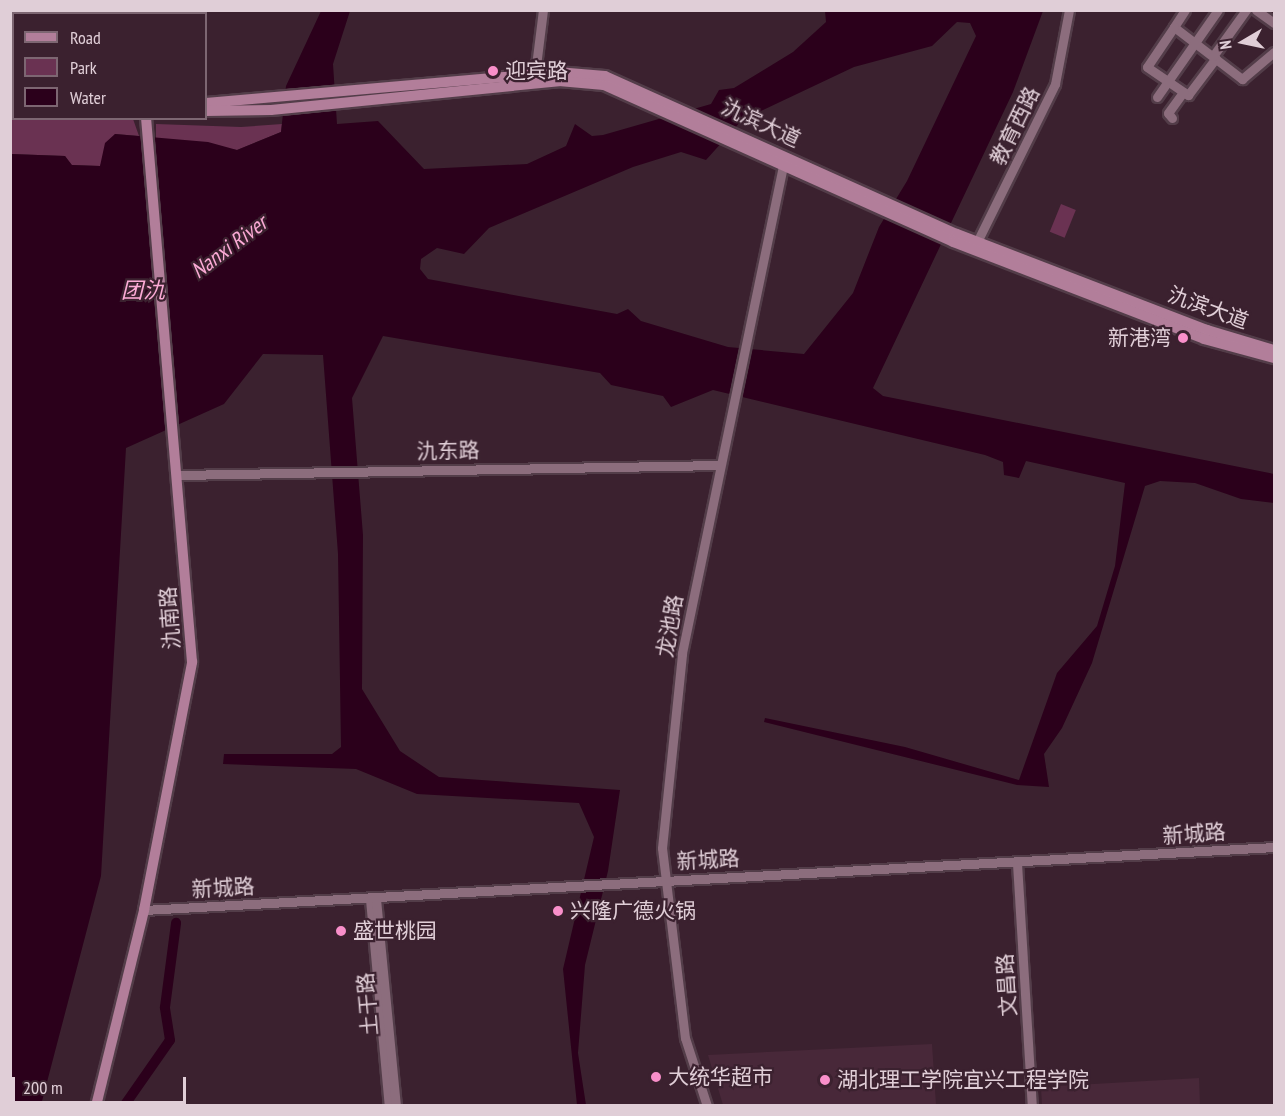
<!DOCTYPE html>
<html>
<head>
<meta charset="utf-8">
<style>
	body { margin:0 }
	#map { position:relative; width:1285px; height:1116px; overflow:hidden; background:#3b212f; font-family:"PT Sans Narrow","Noto Sans SC",sans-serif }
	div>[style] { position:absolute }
	.built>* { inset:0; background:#482839 }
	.green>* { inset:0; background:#6a3252; transform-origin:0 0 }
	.water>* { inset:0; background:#2b001b }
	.river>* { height:10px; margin:-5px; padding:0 5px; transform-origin:5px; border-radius:5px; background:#2b001b }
	.roads { filter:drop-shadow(2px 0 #533d49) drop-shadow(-2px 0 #533d49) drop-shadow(0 2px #533d49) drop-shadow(0 -2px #533d49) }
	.minor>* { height:9px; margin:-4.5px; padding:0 4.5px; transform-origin:4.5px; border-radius:4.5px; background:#8c6d7d }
	.major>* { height:10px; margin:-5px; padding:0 5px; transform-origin:5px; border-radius:5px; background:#b27e9a }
	.dots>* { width:16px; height:16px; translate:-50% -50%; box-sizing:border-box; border:3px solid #3b212f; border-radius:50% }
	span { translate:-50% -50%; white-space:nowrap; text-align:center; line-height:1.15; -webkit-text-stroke:4.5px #3b212f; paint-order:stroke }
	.poi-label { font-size:21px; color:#e0ced7 }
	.left { translate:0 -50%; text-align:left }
	.right { translate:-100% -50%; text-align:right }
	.street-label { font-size:21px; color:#e0ced7 }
	.water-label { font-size:22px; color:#fbaad5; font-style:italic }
	.frame { position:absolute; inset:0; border:12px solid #e0ced7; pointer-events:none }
	.legend { position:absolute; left:12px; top:12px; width:195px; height:108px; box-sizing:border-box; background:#3b212f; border:2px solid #7d6672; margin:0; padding:8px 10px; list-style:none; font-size:18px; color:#e0ced7 }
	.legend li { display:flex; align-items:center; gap:12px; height:30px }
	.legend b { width:30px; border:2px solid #7d6672 }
	.north { position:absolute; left:1213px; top:12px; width:60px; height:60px; -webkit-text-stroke:4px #3b212f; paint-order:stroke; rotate:261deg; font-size:16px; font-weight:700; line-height:24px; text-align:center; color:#e0ced7 }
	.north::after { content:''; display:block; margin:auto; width:21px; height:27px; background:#e0ced7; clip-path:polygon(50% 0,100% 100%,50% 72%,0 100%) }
	.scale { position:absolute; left:12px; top:1077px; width:174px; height:27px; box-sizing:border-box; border:3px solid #e0ced7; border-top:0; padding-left:8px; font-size:18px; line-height:21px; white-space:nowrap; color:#e0ced7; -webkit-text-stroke:4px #3b212f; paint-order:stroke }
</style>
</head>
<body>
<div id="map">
	<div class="built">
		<div style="clip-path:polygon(932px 1044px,936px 1105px,723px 1105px,708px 1055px)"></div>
		<div style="clip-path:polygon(1199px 1078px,1200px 1105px,1042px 1105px,1041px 1087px)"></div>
	</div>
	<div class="green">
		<div style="clip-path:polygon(11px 114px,14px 118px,133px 119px,139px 136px,115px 134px,100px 166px,71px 165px,65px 156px,11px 154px)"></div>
		<div style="clip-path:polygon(156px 124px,241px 127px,282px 124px,281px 132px,237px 150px,156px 138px)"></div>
		<div style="left:1061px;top:204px;width:16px;height:30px;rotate:22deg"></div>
	</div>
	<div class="water">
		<div style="clip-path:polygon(evenodd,321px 11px,350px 11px,333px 64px,337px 124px,378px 121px,424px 169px,527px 164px,566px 146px,575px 124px,592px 136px,603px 135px,711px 104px,719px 90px,734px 88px,793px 52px,826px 22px,825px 11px,1043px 11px,1013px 92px,873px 388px,883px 396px,1274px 474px,1274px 503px,1241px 499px,1195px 483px,1160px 481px,1145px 486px,1092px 663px,1062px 728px,1044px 754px,1049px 787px,1017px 785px,764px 722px,765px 718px,905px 747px,1019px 780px,1057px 673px,1097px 626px,1115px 566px,1125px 483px,1026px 461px,1019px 478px,1004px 475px,1003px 462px,985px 455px,713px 390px,671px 407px,663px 396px,611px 385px,600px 373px,383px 336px,352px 398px,363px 535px,362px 689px,400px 751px,439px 777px,620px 790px,608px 871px,585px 965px,578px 1053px,586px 1105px,577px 1105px,563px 969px,594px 837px,579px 803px,417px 794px,356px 769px,223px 764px,224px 754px,332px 754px,341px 747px,338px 554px,323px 355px,263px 354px,224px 404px,126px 448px,101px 876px,41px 1105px,11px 1106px,11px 154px,65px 156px,72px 165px,100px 166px,105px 143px,115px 134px,208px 142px,237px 150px,281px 132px,286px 86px,321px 11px,957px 22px,970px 23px,976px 36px,907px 181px,879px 227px,853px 293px,804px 354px,728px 347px,641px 321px,628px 309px,617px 314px,487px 290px,428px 279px,420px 269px,421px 259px,437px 248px,464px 254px,489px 228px,633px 167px,681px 152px,706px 160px,742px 120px,854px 67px,932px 46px,957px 22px)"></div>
	</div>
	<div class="river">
		<div style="left:124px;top:1106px;width:80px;rotate:-55.1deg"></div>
		<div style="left:170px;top:1040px;width:33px;rotate:-99deg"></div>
		<div style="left:165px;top:1007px;width:85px;rotate:-82.5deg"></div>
	</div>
	<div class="roads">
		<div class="minor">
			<div style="left:1185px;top:10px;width:20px;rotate:123deg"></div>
			<div style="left:1174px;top:27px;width:86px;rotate:37.4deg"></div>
			<div style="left:1242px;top:79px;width:42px;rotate:-40.2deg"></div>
			<div style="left:1256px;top:10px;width:22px;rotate:36deg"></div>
			<div style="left:152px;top:14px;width:4px;rotate:-90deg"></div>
			<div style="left:1174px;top:27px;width:48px;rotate:124deg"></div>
			<div style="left:1147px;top:67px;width:50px;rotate:34.3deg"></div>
			<div style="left:1188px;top:95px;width:46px;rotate:-52.9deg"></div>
			<div style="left:1213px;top:56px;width:57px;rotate:-54.3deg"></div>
			<div style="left:535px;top:74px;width:64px;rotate:-82.9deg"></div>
			<div style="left:1157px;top:97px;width:106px;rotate:-55deg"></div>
			<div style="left:1172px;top:118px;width:6px;rotate:-129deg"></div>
			<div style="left:1168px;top:113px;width:26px;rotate:-54deg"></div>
			<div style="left:975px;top:246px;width:181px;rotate:-63.7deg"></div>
			<div style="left:1055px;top:84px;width:75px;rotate:-79.3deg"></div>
			<div style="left:179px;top:475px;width:539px;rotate:-1.06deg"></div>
			<div style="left:1017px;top:863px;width:243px;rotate:86.5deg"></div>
			<div style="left:370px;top:899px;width:208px;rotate:84.8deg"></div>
			<div style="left:376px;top:899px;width:208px;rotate:84.5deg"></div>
			<div style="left:144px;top:910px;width:1132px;rotate:-3.19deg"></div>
			<div style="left:707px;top:1106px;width:71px;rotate:-107.9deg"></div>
			<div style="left:685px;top:1038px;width:191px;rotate:-96.9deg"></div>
			<div style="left:662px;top:848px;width:196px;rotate:-84.1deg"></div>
			<div style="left:682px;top:653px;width:502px;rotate:-78.29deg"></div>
		</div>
		<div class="major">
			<div style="left:10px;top:93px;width:4px;rotate:14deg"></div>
			<div style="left:10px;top:102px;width:4px;rotate:14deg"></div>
			<div style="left:206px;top:103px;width:352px;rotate:-5deg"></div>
			<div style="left:557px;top:72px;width:48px;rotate:4.8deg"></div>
			<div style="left:605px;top:76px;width:386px;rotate:24.2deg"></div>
			<div style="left:957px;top:234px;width:268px;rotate:21deg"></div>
			<div style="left:1207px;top:330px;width:70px;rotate:16.6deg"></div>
			<div style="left:206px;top:111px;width:65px;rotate:-0.9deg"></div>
			<div style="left:271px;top:110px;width:289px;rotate:-5.7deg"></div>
			<div style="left:559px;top:81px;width:45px;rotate:5.1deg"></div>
			<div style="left:604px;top:85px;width:383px;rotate:24.2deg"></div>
			<div style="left:953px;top:242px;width:269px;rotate:21.1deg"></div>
			<div style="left:1204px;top:339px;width:73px;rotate:15.2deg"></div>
			<div style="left:96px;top:1106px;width:202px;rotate:-76.2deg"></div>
			<div style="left:144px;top:910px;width:253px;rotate:-79deg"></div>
			<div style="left:192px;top:662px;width:546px;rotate:-94.83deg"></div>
		</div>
	</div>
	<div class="dots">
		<div style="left:493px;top:71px;background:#f98fca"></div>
		<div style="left:1183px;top:338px;background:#f98fca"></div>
		<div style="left:558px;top:911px;background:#f98fca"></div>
		<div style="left:341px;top:931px;background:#f98fca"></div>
		<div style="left:656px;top:1077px;background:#f98fca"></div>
		<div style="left:825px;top:1080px;background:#f98fca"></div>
	</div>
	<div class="poi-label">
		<span class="left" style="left:505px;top:71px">迎宾路</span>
		<span class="right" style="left:1171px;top:338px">新港湾</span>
		<span class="left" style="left:570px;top:911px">兴隆广德火锅</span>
		<span class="left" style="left:353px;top:931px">盛世桃园</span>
		<span class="left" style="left:668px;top:1077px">大统华超市</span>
		<span class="left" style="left:837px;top:1080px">湖北理工学院宜兴工程学院</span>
	</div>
	<div class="street-label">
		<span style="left:761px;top:123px;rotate:25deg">氿滨大道</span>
		<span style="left:1015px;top:126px;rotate:-64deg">教育西路</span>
		<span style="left:1208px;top:308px;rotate:20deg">氿滨大道</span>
		<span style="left:448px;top:451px;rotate:-1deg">氿东路</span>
		<span style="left:170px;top:618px;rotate:-94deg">氿南路</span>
		<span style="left:670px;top:626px;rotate:-80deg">龙池路</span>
		<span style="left:1194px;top:834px;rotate:-4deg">新城路</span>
		<span style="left:708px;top:860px;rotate:-3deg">新城路</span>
		<span style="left:223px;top:888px;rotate:-3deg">新城路</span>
		<span style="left:1007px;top:985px;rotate:-94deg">文昌路</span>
		<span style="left:368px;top:1004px;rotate:-95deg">土干路</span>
	</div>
	<div class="water-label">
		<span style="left:229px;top:247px;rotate:-37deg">Nanxi River</span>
		<span style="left:143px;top:291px">团氿</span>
	</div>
	<div class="frame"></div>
	<ul class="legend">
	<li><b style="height:8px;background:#b27e9a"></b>Road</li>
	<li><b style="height:16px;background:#6a3252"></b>Park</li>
	<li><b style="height:16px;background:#2b001b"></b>Water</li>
	</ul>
	<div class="north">N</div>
	<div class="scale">200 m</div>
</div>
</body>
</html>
